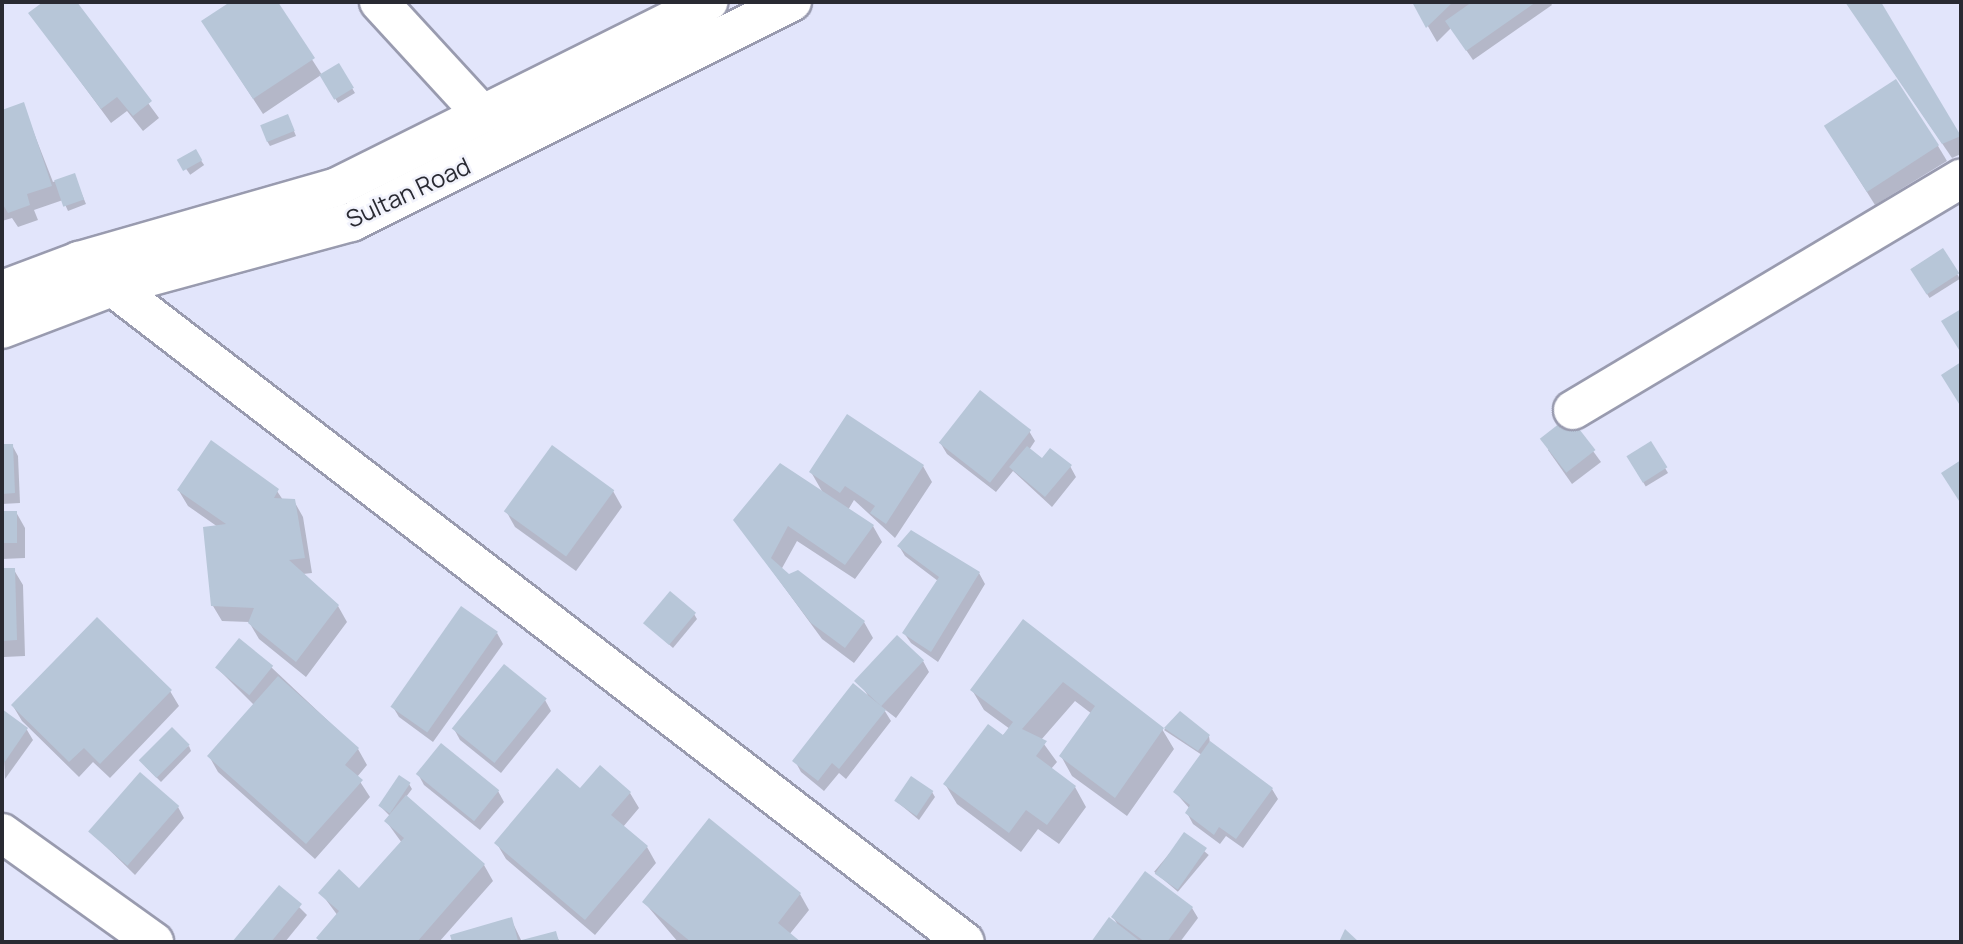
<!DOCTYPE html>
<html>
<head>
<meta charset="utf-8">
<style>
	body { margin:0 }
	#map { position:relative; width:1963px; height:944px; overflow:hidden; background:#e2e5fb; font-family:Manrope,sans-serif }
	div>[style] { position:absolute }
	.shadow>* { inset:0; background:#0003; transform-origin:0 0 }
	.building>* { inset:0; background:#b7c6d8; transform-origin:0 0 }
	.roads { filter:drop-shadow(2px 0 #999baf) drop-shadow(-2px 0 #999baf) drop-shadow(0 2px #999baf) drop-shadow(0 -2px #999baf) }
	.minor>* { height:38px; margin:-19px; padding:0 19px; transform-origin:19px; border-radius:19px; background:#fff }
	span { translate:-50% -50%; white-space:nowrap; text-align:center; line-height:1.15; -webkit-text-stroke:5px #f2f3fc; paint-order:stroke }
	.street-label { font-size:24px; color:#292a32 }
	.frame { position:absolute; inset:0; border:4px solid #292a32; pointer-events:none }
</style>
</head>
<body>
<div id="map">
	<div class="shadow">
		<div style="clip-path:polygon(46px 2px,74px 2px,159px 118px,143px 131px,127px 111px,111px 123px,30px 13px)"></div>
		<div style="clip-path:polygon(233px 2px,275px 2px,322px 75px,338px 65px,355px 93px,338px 103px,321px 75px,263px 114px,203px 22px)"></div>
		<div style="clip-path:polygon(1414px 2px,1550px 2px,1552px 5px,1473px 60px,1451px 28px,1437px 42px)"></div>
		<div style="clip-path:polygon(1846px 2px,1879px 2px,1961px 140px,1961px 154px,1952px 158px)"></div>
		<div style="clip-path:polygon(23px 105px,53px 182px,74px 175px,86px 204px,68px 211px,63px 200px,34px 210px,38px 220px,18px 227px,12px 218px,2px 221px,2px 112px)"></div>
		<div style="clip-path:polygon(290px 121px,296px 136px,270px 146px,267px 141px)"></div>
		<div style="clip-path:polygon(1833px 138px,1938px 146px,1947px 161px,1875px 205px)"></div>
		<div style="left:195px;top:152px;width:16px;height:17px;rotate:55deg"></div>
		<div style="left:1942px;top:250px;width:34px;height:36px;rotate:58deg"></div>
		<div style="clip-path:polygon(1569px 418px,1601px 462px,1572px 484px,1548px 450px)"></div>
		<div style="clip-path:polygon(1029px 431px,1035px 441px,1029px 450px,1042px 460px,1070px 466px,1076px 477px,1052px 507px,1013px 471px,996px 492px,947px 454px,941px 444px)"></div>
		<div style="left:1650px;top:443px;width:35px;height:26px;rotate:59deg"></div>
		<div style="clip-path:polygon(12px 445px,18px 456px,20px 503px,2px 504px,2px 446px)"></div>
		<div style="clip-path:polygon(923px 466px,932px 482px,895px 538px,854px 500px,848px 510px,873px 526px,882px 542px,855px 579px,797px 541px,781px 570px,864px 622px,873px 638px,854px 663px,822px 639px,735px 520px,823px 493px,811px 472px)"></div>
		<div style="clip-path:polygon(179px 491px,277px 491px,283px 500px,294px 501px,303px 517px,312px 573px,303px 574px,338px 606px,347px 622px,306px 677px,259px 639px,249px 622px,222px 621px,213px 606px,218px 527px,188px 506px)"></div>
		<div style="clip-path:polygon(613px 491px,622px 507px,576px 571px,515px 527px,506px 511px)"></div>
		<div style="clip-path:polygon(16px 512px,25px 528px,25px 558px,2px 559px,2px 513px)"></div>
		<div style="clip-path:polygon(899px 546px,979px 573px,985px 584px,938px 662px,911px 643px,904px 633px,938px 581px,905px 556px)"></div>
		<div style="clip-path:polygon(2px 570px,14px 570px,23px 585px,25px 656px,4px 657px,2px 688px)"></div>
		<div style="clip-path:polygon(694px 614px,697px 619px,673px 648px,645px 623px)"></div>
		<div style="clip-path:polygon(1023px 622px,1162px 729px,1174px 749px,1127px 816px,1072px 776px,1061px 756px,1092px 714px,1075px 701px,1041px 740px,1057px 762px,1051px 769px,1075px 787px,1086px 807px,1059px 844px,1038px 829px,1021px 852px,957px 804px,945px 784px,1010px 729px,984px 710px,972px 690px)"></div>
		<div style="clip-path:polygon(497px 633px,503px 644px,433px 742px,399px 717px,393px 707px)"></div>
		<div style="clip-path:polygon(923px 661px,929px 672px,896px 718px,883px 708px,891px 721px,846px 779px,839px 773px,824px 791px,801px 772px,795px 761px,870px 699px,862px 686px)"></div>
		<div style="clip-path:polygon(216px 667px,271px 667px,358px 749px,367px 765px,357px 777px,370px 797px,315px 859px,218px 772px,209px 756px,254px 705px)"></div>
		<div style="clip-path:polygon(170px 691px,179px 706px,110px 778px,93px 762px,79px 777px,22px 721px,13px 706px)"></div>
		<div style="clip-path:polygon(545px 700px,551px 711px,501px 773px,460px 740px,454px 729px)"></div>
		<div style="clip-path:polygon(2px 711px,27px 730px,33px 740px,5px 779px)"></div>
		<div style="clip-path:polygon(1180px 714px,1209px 736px,1210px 743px,1272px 789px,1278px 799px,1243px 848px,1226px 836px,1220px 844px,1193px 824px,1187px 813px,1190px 809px,1175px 792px,1202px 755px,1164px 730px)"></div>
		<div style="clip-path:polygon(442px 745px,498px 791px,504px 802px,480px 830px,424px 785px,418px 774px)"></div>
		<div style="clip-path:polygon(189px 746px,191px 751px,161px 782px,145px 766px)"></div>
		<div style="clip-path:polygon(409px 784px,412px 789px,406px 797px,484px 865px,493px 881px,439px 942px,321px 942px,318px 938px,338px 916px,321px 893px,360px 891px,402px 843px,386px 821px,390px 816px,379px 805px)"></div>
		<div style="clip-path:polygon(581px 791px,630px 793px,639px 808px,623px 827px,647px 847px,656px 863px,595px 935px,506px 859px,497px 844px)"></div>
		<div style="clip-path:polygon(932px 792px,935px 797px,919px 820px,896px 801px)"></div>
		<div style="clip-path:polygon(178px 807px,184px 818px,135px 875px,91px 832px)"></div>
		<div style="left:1185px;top:835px;width:31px;height:48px;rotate:40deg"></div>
		<div style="clip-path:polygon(279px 887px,307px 915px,285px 942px,234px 942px)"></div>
		<div style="clip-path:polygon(800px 894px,809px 910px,789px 935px,798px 942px,678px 942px,644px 902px)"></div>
		<div style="clip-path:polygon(1192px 908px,1198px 918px,1180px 942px,1093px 942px,1109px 920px,1119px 927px,1113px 917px)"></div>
		<div style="clip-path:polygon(511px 919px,522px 942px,555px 933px,560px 942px,454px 942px,452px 936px)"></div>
	</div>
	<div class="building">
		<div style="clip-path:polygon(43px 2px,77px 2px,152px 101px,133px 116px,117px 97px,101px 109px,28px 13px)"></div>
		<div style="clip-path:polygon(230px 2px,278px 2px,315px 58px,253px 99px,201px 21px)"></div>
		<div style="clip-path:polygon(1412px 2px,1453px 2px,1426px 28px)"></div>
		<div style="clip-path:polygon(1472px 2px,1536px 2px,1466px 51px,1445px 21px)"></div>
		<div style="clip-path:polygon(1845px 2px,1881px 2px,1961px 136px,1942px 144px)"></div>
		<div style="left:339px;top:63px;width:29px;height:23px;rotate:59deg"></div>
		<div style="left:1896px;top:79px;width:79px;height:86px;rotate:57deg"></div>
		<div style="clip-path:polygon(24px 102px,52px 186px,27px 194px,30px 205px,8px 213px,2px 203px,2px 110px)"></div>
		<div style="left:288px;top:114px;width:18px;height:30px;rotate:68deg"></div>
		<div style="left:196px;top:149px;width:13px;height:22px;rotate:61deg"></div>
		<div style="left:75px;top:173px;width:28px;height:22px;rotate:71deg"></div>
		<div style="left:1943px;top:248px;width:30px;height:39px;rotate:57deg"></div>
		<div style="clip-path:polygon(1961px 309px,1961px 353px,1941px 321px)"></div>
		<div style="clip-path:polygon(1961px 362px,1961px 407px,1941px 375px)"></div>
		<div style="left:980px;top:390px;width:65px;height:67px;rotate:38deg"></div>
		<div style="clip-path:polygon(847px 414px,924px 465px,886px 524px,870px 513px,875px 506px,845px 486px,840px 493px,809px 472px)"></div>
		<div style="left:1569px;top:416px;width:43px;height:37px;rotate:52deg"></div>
		<div style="clip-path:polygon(211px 440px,279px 489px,274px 498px,295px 499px,305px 558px,289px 560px,339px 605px,296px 662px,248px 623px,254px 608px,211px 606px,203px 527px,226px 524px,177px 490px)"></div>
		<div style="left:1651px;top:441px;width:31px;height:29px;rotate:58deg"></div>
		<div style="clip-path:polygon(2px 444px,13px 444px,15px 493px,2px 494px)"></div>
		<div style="left:552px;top:445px;width:77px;height:82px;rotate:36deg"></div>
		<div style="clip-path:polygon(1027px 446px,1042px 458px,1050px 448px,1072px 465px,1045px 497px,1009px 467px)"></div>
		<div style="clip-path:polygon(1961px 460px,1961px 504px,1941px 473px)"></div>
		<div style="clip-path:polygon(780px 463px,874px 525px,845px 565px,788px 526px,771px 558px,789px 574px,798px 570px,865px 621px,845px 648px,811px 623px,733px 520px)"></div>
		<div style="left:2px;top:511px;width:15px;height:32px"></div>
		<div style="clip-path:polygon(911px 530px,980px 572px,931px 652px,902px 633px,939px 577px,897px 546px)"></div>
		<div style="clip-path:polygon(2px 568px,15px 568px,17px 640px,2px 641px)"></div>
		<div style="left:670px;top:591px;width:34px;height:42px;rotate:40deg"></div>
		<div style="left:461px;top:606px;width:45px;height:123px;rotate:35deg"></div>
		<div style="clip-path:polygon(97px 617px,172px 690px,100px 764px,84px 748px,69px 762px,11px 705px)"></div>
		<div style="clip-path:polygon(1023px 619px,1164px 728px,1115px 798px,1059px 756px,1095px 706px,1063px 682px,1022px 729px,1047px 741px,1036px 756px,1076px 786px,1047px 825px,1026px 810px,1009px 833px,943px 784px,988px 724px,1003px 735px,1013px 722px,970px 690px)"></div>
		<div style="left:897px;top:635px;width:37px;height:63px;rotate:43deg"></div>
		<div style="left:239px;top:638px;width:44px;height:38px;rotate:39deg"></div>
		<div style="left:504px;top:664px;width:55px;height:83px;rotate:39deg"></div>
		<div style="clip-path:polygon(278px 676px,359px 748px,345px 765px,363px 780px,306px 844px,207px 756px)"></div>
		<div style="clip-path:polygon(853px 683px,886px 710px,839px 769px,832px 763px,818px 781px,792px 761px)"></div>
		<div style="clip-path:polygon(2px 709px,28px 728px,2px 766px)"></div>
		<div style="clip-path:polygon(1180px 711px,1210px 735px,1198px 751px,1164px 728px)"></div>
		<div style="left:172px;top:727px;width:25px;height:47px;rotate:45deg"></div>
		<div style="clip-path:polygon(1210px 741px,1273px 788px,1236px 839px,1219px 827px,1214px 835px,1185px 813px,1190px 805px,1173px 792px)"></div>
		<div style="left:441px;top:743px;width:75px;height:40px;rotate:39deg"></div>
		<div style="clip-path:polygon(600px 765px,631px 792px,611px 815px,648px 846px,585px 920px,494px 843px,557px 768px,580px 788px)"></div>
		<div style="left:140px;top:772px;width:52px;height:79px;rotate:41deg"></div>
		<div style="left:399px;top:775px;width:14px;height:37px;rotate:34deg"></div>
		<div style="left:911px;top:776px;width:27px;height:30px;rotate:34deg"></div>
		<div style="clip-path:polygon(406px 795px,485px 864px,417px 942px,321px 942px,316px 938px,339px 911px,318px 893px,339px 869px,359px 888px,404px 838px,384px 821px)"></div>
		<div style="clip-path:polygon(709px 818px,801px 893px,778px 923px,801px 942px,691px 942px,642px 902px)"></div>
		<div style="left:1184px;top:832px;width:28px;height:51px;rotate:35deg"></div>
		<div style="clip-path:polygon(1145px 871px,1193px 907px,1167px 942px,1145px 942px,1111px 917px)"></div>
		<div style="clip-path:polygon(279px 885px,302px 904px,271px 942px,232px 942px)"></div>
		<div style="clip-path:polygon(512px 917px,518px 941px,556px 931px,559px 942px,452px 942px,450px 935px)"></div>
		<div style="clip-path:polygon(1109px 917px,1141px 942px,1091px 942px)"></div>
		<div style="clip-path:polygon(1345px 929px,1359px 942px,1339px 942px)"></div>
	</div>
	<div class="roads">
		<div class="minor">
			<div style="left:379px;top:2px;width:152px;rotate:47.4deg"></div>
			<div style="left:79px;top:261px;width:1117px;rotate:37.55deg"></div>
			<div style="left:2px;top:290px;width:82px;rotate:-20.6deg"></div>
			<div style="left:79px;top:261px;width:268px;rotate:-16deg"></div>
			<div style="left:337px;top:187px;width:415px;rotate:-26.5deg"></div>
			<div style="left:2px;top:329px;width:118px;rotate:-20.9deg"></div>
			<div style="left:112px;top:287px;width:249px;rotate:-15.2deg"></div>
			<div style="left:352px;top:222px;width:492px;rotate:-26.6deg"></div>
			<div style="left:1573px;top:410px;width:452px;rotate:-30.8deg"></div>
			<div style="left:2px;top:833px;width:187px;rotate:35.6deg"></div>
		</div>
	</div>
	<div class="street-label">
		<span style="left:408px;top:192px;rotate:-25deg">Sultan Road</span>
	</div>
	<div class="frame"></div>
</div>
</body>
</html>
